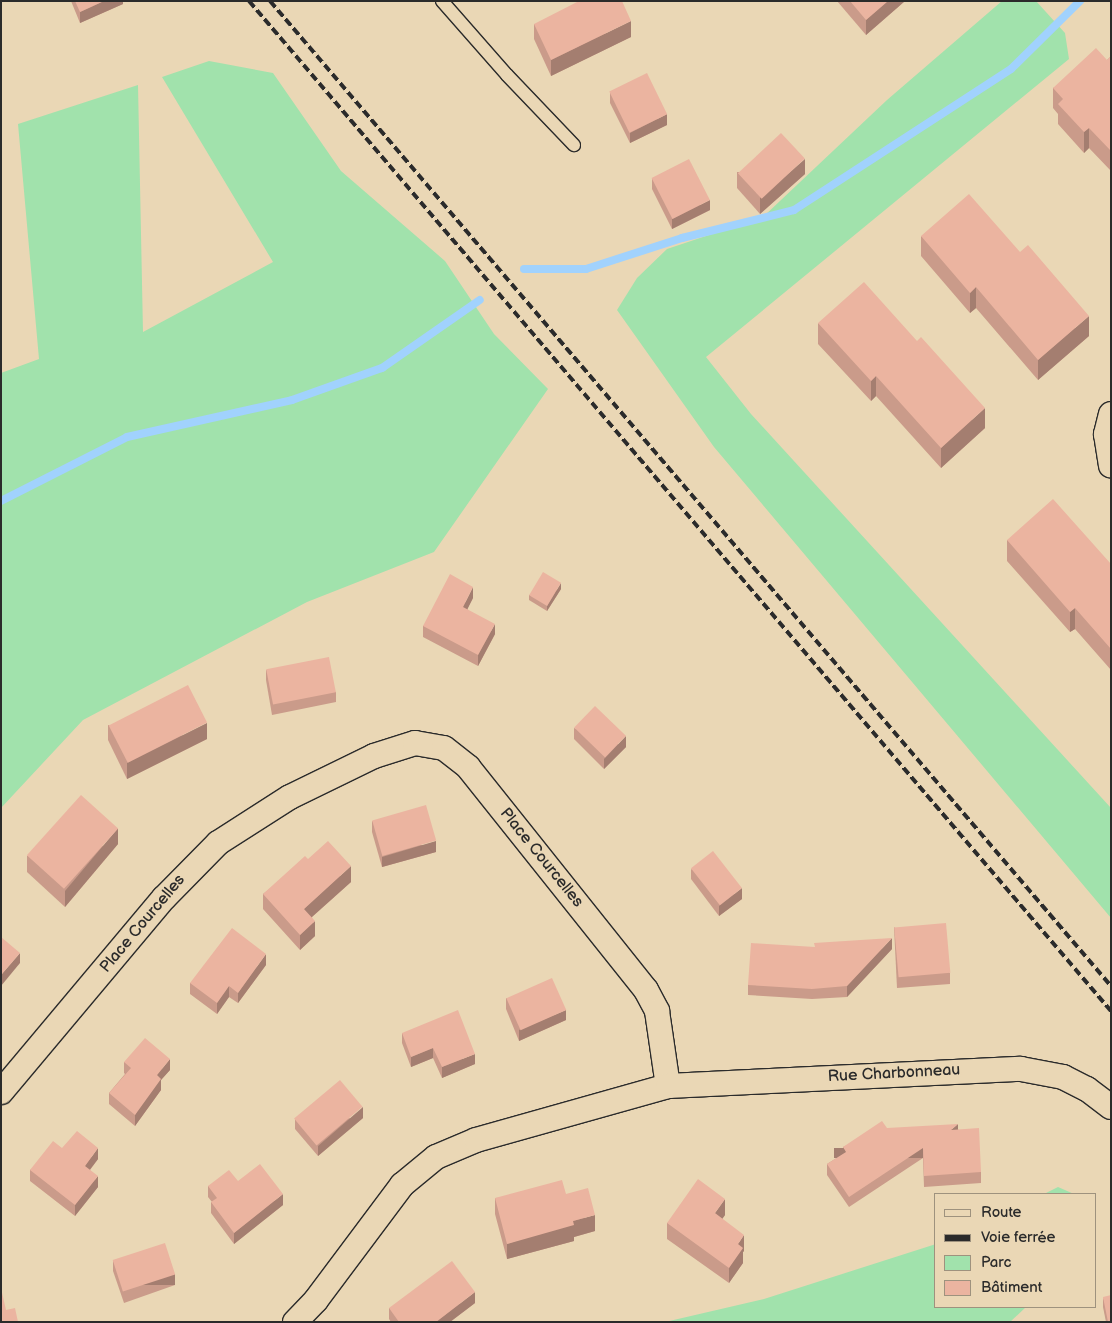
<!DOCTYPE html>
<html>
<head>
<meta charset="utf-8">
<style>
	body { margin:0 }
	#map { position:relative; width:1112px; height:1323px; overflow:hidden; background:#ead7b5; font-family:"Balsamiq Sans",sans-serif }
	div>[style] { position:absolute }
	.green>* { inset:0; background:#a1e2ac }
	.stream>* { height:8px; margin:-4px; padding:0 4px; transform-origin:4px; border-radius:4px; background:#a1d2fd }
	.roads { filter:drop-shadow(1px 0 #2b2b2b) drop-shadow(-1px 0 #2b2b2b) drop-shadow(0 1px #2b2b2b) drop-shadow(0 -1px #2b2b2b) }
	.service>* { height:12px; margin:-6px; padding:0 6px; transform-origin:6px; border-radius:6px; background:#ead7b5 }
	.minor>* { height:24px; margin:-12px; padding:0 12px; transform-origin:12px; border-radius:12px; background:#ead7b5 }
	.rail>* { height:4px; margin-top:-2px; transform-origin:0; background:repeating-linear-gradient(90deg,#2b2b2b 0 8px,transparent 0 12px) }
	.wall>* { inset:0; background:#ca9b8a }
	.shaded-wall>* { inset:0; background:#a47e70; transform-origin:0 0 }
	.building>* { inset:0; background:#ebb4a0; transform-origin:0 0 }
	span { translate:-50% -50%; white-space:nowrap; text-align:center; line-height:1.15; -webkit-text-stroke:5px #ead7b5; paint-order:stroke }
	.street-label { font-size:16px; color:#2b2b2b }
	.frame { position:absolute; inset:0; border:2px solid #2b2b2b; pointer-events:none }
	.legend { position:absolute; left:934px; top:1193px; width:162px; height:115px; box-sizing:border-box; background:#ead7b5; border:1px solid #9e927e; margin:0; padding:6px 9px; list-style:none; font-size:15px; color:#2b2b2b }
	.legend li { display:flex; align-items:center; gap:10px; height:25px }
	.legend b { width:25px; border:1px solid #9e927e }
</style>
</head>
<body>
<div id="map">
	<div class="green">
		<div style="clip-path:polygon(1002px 1px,1036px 1px,1065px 33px,1069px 59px,706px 357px,751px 414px,1111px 808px,1111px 918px,714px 447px,617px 310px,637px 278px,667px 249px,763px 217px,887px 100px)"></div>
		<div style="clip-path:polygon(209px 61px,273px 73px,341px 171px,445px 261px,494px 334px,548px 389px,434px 552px,307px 602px,83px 720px,1px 808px,1px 373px,39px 359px,18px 124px,138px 85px,143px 332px,273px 262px,162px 77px)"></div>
		<div style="clip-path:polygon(1058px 1187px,1074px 1194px,1044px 1194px)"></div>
		<div style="clip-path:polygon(936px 1244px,936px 1307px,1026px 1307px,1010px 1322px,665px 1322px,764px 1299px)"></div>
	</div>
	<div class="stream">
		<div style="left:524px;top:269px;width:62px"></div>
		<div style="left:586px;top:269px;width:101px;rotate:-17.9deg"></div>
		<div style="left:682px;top:238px;width:115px;rotate:-14deg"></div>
		<div style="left:794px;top:210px;width:259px;rotate:-33deg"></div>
		<div style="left:1011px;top:69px;width:97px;rotate:-44.6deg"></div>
		<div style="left:1px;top:501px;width:141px;rotate:-26.9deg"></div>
		<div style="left:127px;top:437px;width:169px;rotate:-12.6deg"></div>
		<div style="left:292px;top:400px;width:96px;rotate:-19.6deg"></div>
		<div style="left:382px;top:368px;width:119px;rotate:-34.8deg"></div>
	</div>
	<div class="roads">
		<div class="service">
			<div style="left:442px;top:1px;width:98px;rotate:48.7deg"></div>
			<div style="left:507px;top:75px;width:97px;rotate:46.3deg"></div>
		</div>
		<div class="minor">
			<div style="left:1111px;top:414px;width:21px;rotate:104deg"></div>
			<div style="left:1106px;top:434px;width:32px;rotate:81deg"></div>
			<div style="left:1px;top:1092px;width:253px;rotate:-50deg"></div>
			<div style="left:164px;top:898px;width:77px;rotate:-45.5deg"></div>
			<div style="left:218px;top:843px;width:85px;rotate:-32.6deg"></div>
			<div style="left:290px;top:797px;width:93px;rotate:-26deg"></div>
			<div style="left:374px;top:756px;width:43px;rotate:-17.6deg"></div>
			<div style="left:415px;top:743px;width:29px;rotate:10deg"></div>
			<div style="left:444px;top:748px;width:31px;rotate:38deg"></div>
			<div style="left:468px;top:767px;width:285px;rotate:51.4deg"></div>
			<div style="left:646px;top:990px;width:24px;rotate:62deg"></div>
			<div style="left:657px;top:1011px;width:76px;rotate:81.7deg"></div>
			<div style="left:295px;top:1322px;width:30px;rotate:-46deg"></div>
			<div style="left:316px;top:1300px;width:144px;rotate:-53.2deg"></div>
			<div style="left:402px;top:1185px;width:44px;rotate:-39.5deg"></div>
			<div style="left:436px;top:1157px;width:43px;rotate:-23deg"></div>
			<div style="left:476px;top:1140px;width:199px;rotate:-15.7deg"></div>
			<div style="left:668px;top:1086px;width:353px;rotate:-2.8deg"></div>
			<div style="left:1021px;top:1069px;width:43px;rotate:10.8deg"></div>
			<div style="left:1063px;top:1077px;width:27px;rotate:27deg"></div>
			<div style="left:1087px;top:1089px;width:30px;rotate:37deg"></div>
		</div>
	</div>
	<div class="rail">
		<div style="left:249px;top:1px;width:1328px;rotate:49.52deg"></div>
		<div style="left:270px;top:1px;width:1295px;rotate:49.51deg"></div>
	</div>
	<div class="wall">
		<div style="clip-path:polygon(71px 1px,123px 1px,123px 4px,80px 23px)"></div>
		<div style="clip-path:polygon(837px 1px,905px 1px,866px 35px)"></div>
		<div style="clip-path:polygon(534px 24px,631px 37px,551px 76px,534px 39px)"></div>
		<div style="clip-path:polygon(1111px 56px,1111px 171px,1089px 148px,1084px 153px,1058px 124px,1058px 114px,1053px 108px,1053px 88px,1107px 60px)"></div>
		<div style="clip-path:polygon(610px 92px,667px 125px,630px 143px,610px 103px)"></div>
		<div style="clip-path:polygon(737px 172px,805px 174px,760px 214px,737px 188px)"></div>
		<div style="clip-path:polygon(652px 178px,710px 210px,672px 229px,652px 189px)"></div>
		<div style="clip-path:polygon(921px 236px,1089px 336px,1038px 380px,976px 308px,970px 313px,921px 256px)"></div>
		<div style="clip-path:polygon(818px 323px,985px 428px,941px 468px,876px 396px,871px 401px,818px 344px)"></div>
		<div style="clip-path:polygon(1007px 540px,1111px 564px,1111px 670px,1075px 629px,1070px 632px,1007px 561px)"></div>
		<div style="clip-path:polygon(561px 589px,547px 611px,529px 600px,529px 595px)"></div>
		<div style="clip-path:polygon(473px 598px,467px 609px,495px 634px,478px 666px,423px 637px,423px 626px)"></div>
		<div style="clip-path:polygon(266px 670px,336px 692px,336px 702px,272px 715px,266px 680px)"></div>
		<div style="clip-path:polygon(108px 725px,207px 739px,127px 779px,108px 740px)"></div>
		<div style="clip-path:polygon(574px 728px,626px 747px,604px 769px,574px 739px)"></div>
		<div style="clip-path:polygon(372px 821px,436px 852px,382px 867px,372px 832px)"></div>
		<div style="clip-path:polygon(118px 844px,65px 907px,27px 872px,27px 856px)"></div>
		<div style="clip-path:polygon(308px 859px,351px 882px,312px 917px,315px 936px,300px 950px,263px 909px,263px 894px)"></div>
		<div style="clip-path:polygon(691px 869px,742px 899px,719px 916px,691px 879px)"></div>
		<div style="clip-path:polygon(894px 927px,950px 973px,950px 984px,897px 988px)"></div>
		<div style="clip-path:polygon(814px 947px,892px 949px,847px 997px,812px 999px,748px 995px,748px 985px)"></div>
		<div style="clip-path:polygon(266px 965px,238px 1003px,229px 997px,217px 1014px,190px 994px,190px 983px)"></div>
		<div style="clip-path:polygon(506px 998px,566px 1020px,519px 1041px,506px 1009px)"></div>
		<div style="clip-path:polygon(402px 1033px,475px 1064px,442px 1078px,433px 1058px,411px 1067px,402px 1043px)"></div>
		<div style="clip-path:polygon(124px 1062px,170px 1070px,161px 1080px,161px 1090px,135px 1126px,109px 1104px,109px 1093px,125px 1074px,124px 1073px)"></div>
		<div style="clip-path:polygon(363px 1118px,318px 1156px,295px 1129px,295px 1119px)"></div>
		<div style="clip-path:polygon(887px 1128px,958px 1129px,981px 1172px,981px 1183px,924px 1187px,923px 1158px,849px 1207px,827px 1175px,827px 1164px,843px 1154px,843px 1147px)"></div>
		<div style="clip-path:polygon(62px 1148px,98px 1159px,90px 1170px,98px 1187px,75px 1216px,30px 1181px,30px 1170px)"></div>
		<div style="clip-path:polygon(238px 1181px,283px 1205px,234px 1244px,211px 1213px,211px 1202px,212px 1202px,208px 1197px,208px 1186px)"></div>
		<div style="clip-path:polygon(566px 1194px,595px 1231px,574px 1237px,574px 1241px,507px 1259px,495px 1214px,495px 1198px)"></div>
		<div style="clip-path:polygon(725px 1215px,722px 1219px,744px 1251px,743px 1252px,743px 1263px,729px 1283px,667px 1239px,667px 1223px)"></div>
		<div style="clip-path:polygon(113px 1261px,175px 1285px,124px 1303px,113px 1271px)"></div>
		<div style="clip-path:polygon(1103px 1297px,1111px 1322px,1106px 1322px,1103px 1307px)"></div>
		<div style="clip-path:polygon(475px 1303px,450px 1322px,391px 1322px,389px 1319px,389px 1308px)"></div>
	</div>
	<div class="shaded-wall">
		<div style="clip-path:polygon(104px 1px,123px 1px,123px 4px,80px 23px,80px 12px)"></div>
		<div style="clip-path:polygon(888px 1px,905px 1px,866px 35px,866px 20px)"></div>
		<div style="clip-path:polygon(631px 21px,631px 37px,551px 76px,551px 60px)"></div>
		<div style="clip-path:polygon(667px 114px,667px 125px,630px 143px,630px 133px)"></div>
		<div style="clip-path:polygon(1089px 128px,1089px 148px,1084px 153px,1084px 132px)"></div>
		<div style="clip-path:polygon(805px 159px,805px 174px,760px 214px,760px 198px)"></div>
		<div style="clip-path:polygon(710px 200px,710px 210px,672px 229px,672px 219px)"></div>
		<div style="clip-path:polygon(976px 287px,976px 308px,970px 313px,970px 293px)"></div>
		<div style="clip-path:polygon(1089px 316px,1089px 336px,1038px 380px,1038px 360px)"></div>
		<div style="clip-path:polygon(876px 376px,876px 396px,871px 401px,871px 381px)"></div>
		<div style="clip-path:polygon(985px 408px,985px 428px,941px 468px,941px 448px)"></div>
		<div style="clip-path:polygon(561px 583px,561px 589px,547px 611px,547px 606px)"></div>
		<div style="clip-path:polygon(473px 587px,473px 598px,463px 618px,463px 607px)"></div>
		<div style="clip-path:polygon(1075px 608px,1075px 629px,1070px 632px,1070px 612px)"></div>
		<div style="clip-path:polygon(495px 624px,495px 634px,478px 666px,478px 655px)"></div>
		<div style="clip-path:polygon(207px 723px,207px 739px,127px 779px,127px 763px)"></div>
		<div style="clip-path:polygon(626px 736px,626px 747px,604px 769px,604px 759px)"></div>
		<div style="clip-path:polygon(118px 828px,118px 844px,65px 907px,65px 891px)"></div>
		<div style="clip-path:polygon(436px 841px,436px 852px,382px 867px,382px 857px)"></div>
		<div style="clip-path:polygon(351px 866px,351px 882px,304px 924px,304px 909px)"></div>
		<div style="clip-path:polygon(742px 888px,742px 899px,719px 916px,719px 906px)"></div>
		<div style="clip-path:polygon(315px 921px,315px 936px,300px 950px,300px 935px)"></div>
		<div style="clip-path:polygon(892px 938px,892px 949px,847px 997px,847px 986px)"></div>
		<div style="clip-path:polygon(20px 953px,20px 963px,1px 986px,1px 975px)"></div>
		<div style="clip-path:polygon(266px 954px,266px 965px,238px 1003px,238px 993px)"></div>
		<div style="clip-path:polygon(229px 986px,229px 997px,217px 1014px,217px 1003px)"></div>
		<div style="clip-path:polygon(566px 1010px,566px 1020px,519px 1041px,519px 1030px)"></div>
		<div style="clip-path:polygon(433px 1048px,433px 1058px,411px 1067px,411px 1057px)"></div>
		<div style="clip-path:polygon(475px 1054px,475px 1064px,442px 1078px,442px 1067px)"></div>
		<div style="clip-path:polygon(170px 1059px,170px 1070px,161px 1080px,161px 1090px,135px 1126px,135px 1115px,157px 1075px)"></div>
		<div style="clip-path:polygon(363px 1107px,363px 1118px,318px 1156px,318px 1146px)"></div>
		<div style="clip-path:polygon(958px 1124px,958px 1135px,951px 1130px)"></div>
		<div style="clip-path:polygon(98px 1148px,98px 1159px,85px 1176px,85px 1166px)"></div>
		<div style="left:923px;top:1148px;width:10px;height:89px;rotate:90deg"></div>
		<div style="clip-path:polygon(98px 1176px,98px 1187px,75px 1216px,75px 1205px)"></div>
		<div style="clip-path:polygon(283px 1194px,283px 1205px,234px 1244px,234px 1233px)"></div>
		<div style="clip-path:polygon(725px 1199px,725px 1215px,715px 1229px,715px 1213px)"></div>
		<div style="clip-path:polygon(595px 1215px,595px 1231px,574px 1237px,574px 1241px,507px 1259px,507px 1244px,573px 1221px)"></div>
		<div style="clip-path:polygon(744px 1235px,744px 1251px,743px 1252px,743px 1263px,729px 1283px,729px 1268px,738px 1244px)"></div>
		<div style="left:175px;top:1274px;width:11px;height:54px;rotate:90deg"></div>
		<div style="clip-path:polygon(475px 1292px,475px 1303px,450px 1322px,436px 1322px)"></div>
	</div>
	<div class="building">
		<div style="clip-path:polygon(75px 1px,104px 1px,80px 12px)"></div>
		<div style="clip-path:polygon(579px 1px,622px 1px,631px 21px,551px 60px,534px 24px)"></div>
		<div style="clip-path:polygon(850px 1px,888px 1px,866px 20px)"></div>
		<div style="clip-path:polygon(1096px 48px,1107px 60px,1111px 56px,1111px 151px,1089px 128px,1084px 132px,1058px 104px,1063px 99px,1053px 88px)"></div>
		<div style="left:647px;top:73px;width:46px;height:42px;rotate:64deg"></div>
		<div style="left:781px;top:133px;width:35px;height:59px;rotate:47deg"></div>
		<div style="left:689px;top:159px;width:46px;height:42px;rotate:63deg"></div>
		<div style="clip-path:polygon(969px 194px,1020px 252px,1028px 245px,1089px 316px,1038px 360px,976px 287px,970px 293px,921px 236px)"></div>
		<div style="clip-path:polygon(864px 282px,917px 341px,921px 337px,985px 408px,941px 448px,876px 376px,871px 381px,818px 323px)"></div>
		<div style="clip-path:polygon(1053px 499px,1111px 564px,1111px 649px,1075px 608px,1070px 612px,1007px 540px)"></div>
		<div style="left:543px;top:572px;width:21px;height:27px;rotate:31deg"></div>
		<div style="clip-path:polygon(450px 574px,473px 587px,463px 607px,495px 624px,478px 655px,423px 626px)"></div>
		<div style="left:329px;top:657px;width:36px;height:64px;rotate:79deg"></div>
		<div style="left:188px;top:685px;width:42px;height:89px;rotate:63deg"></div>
		<div style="left:595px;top:706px;width:43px;height:30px;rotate:44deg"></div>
		<div style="left:81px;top:795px;width:50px;height:81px;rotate:42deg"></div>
		<div style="left:426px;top:805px;width:37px;height:56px;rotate:74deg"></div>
		<div style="clip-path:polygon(328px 841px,351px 866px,304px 909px,315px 921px,300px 935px,263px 894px,305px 856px,308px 859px)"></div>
		<div style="left:713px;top:851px;width:47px;height:28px;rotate:52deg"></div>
		<div style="left:946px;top:923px;width:50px;height:52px;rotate:85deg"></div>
		<div style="clip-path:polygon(232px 928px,266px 954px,238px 993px,229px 986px,217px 1003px,190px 983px)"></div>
		<div style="clip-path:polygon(1px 937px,20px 953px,1px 975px)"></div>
		<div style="clip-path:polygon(892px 938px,847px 986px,812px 989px,748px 985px,751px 943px,815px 947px,814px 943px)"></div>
		<div style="left:552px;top:978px;width:35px;height:50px;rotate:66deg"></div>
		<div style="clip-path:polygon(458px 1010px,475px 1054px,442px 1067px,433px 1048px,411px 1057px,402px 1033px)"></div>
		<div style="clip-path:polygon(145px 1038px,170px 1059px,157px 1075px,161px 1079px,135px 1115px,109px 1093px,131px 1068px,124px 1062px)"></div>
		<div style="left:340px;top:1080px;width:35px;height:60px;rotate:50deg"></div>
		<div style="clip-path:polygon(882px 1121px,887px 1128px,958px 1124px,951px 1130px,979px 1128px,981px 1172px,924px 1176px,923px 1148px,849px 1197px,827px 1164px,846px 1152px,843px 1147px)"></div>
		<div style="clip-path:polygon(77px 1131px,98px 1148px,85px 1166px,98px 1176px,75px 1205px,30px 1170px,53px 1141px,62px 1148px)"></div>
		<div style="clip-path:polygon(260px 1164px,283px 1194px,234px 1233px,211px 1202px,217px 1198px,208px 1186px,229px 1170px,238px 1181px)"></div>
		<div style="clip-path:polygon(698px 1179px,725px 1199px,715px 1213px,744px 1235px,738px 1244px,743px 1248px,729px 1268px,667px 1223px)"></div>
		<div style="clip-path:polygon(562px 1180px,566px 1194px,588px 1188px,595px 1215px,573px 1221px,574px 1225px,507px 1244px,495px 1198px)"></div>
		<div style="left:165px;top:1243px;width:33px;height:55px;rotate:72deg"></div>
		<div style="clip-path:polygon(452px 1261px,475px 1292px,436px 1322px,399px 1322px,389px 1308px)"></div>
		<div style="clip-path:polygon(1px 1288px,6px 1310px,15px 1308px,18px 1322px,1px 1322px)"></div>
		<div style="clip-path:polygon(1111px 1295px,1111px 1322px,1108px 1322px,1103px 1297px)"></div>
	</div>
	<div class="street-label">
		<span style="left:541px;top:858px;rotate:51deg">Place Courcelles</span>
		<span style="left:143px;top:924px;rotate:-50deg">Place Courcelles</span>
		<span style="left:894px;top:1074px;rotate:-3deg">Rue Charbonneau</span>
	</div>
	<div class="frame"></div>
	<ul class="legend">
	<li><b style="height:6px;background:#ead7b5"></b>Route</li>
	<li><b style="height:6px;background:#2b2b2b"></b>Voie ferrée</li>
	<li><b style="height:14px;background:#a1e2ac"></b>Parc</li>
	<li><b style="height:14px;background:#ebb4a0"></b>Bâtiment</li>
	</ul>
</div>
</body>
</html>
